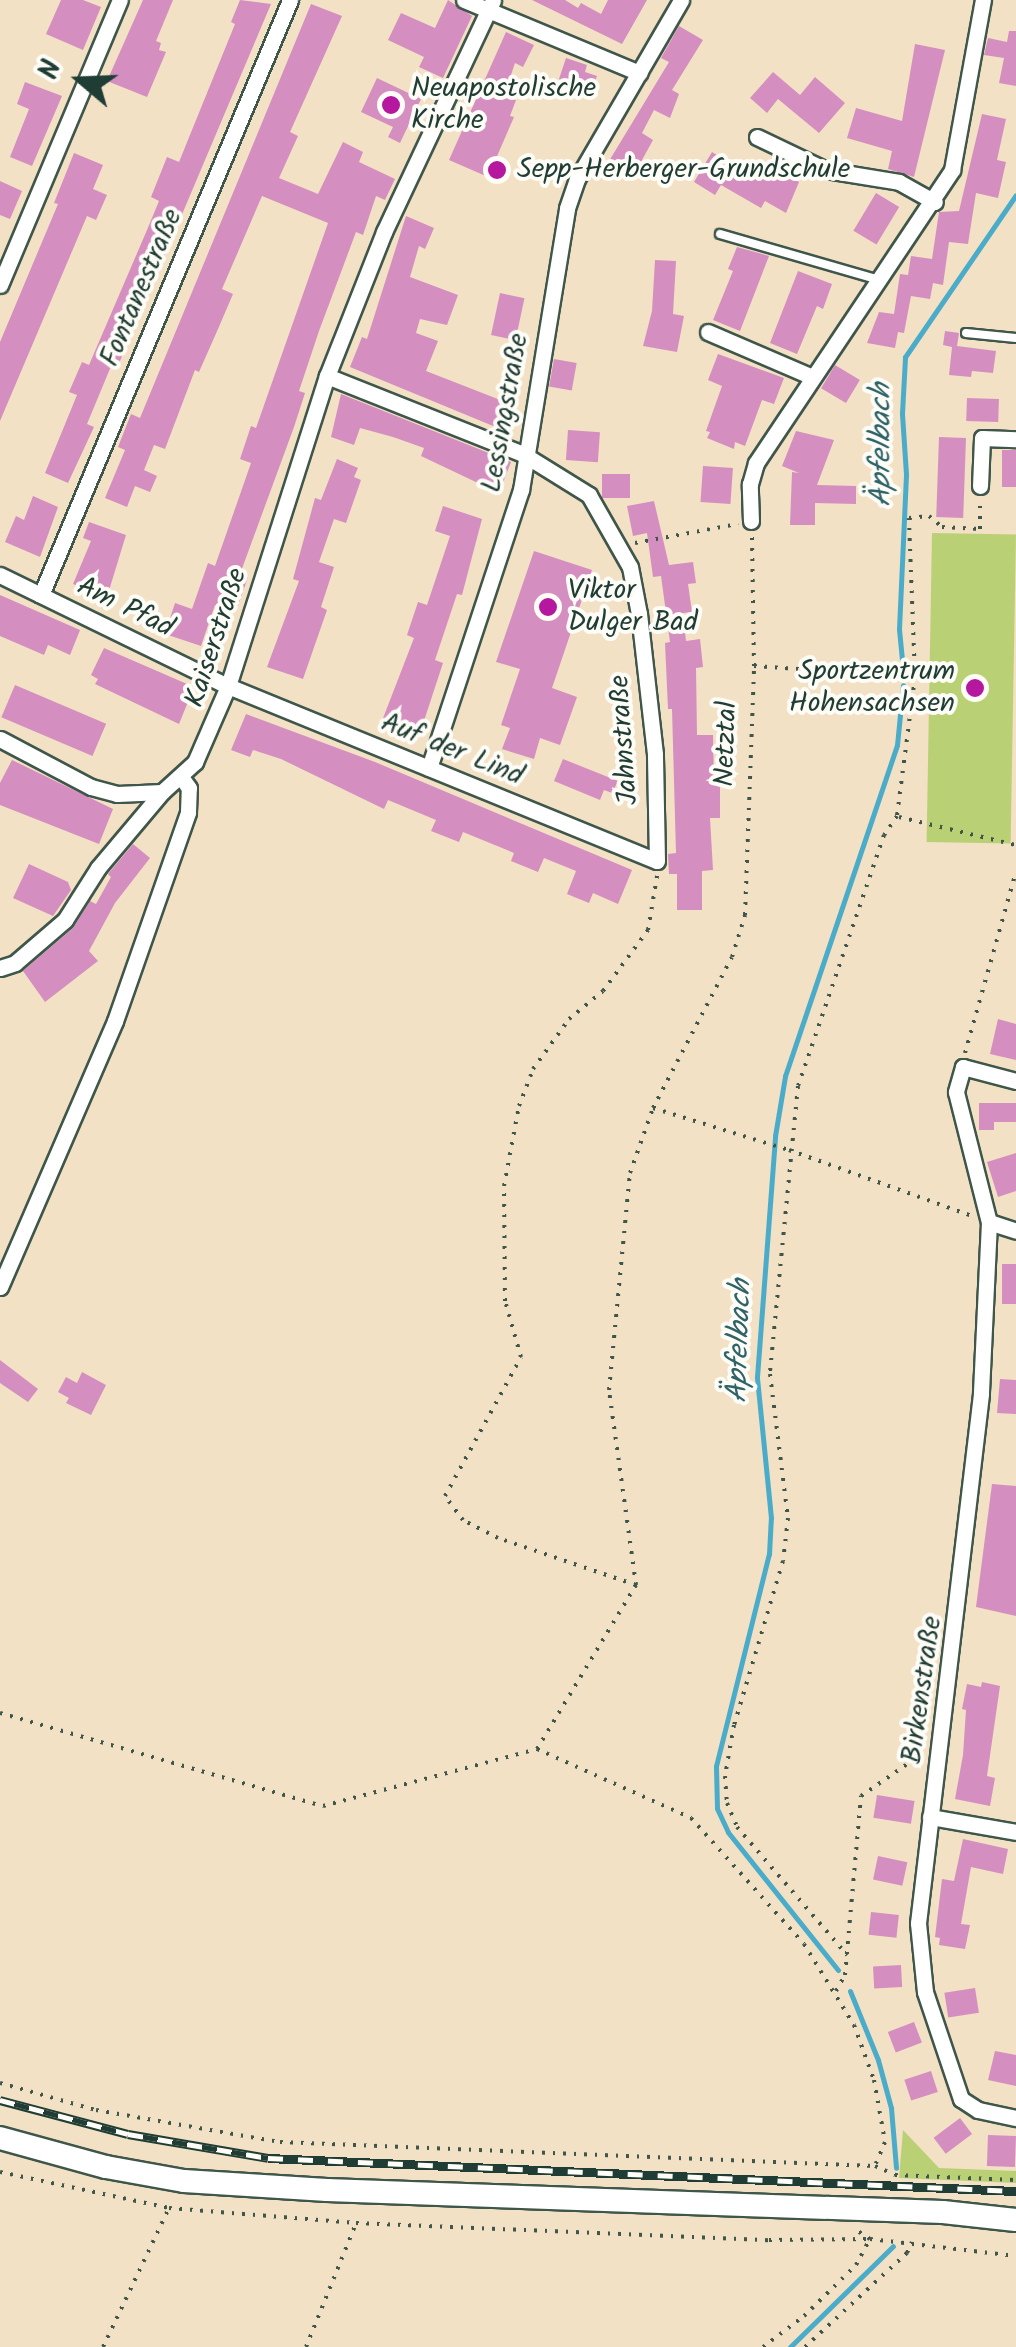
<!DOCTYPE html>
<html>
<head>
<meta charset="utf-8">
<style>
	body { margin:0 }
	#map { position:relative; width:1016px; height:2347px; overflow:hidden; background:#f2e1c4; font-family:Kalam,sans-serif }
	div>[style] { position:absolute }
	.green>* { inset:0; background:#bad075; transform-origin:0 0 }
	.stream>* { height:5px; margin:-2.5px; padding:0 2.5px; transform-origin:2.5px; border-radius:2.5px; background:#4bacca }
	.building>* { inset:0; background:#d48fc0; transform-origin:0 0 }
	.path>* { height:4px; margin-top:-2px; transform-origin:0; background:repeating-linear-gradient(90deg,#3f564a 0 2.5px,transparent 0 10.5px) }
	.roads { filter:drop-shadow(2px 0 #3f564a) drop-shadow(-2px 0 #3f564a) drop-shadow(0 2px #3f564a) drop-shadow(0 -2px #3f564a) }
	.lane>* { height:8px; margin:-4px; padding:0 4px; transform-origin:4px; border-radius:4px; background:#fff }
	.street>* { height:15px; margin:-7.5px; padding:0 7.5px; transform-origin:7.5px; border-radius:7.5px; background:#fff }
	.primary>* { height:22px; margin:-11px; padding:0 11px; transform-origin:11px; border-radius:11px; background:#fff }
	.rail>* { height:9px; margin-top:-4.5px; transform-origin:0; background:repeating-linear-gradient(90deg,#fdfcf7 0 15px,#1f3d34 0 30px); box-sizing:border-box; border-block:2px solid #1f3d34 }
	.dots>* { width:28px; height:28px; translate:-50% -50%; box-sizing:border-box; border:5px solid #fdfcf7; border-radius:50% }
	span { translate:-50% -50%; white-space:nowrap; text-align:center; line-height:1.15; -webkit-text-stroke:8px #fdfcf7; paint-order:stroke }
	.poi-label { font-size:28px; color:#1f3d34 }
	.left { translate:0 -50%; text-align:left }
	.right { translate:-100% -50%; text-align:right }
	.street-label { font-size:28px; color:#1f3d34 }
	.water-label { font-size:30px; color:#2e6468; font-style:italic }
	.north { position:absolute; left:30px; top:30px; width:100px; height:100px; -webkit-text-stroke:8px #fdfcf7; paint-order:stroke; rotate:289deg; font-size:28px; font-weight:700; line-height:40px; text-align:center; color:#1f3d34 }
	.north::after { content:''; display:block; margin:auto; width:35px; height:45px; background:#1f3d34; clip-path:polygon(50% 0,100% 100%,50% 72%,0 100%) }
</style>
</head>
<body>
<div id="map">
	<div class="green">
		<div style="left:932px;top:533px;width:84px;height:309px;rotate:1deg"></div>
		<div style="clip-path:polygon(903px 2130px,939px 2168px,1016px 2171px,1016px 2183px,899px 2178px)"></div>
	</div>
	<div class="stream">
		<div style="left:903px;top:670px;width:41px;rotate:-95.6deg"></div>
		<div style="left:899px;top:629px;width:155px;rotate:-87.4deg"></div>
		<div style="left:906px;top:474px;width:61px;rotate:-93.8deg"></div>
		<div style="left:902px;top:413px;width:56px;rotate:-86.9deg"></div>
		<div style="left:905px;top:357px;width:196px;rotate:-55.6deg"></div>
		<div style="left:838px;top:1970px;width:176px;rotate:-128.6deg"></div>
		<div style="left:728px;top:1832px;width:26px;rotate:-115deg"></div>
		<div style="left:717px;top:1808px;width:42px;rotate:-91.4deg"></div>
		<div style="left:716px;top:1766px;width:219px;rotate:-76deg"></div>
		<div style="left:769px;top:1554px;width:36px;rotate:-87deg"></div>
		<div style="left:771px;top:1518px;width:142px;rotate:-95.7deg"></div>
		<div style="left:757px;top:1377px;width:242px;rotate:-85.7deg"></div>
		<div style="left:775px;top:1136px;width:61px;rotate:-80.5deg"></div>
		<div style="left:785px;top:1076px;width:349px;rotate:-71.3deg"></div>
		<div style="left:897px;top:745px;width:60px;rotate:-84.3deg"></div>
		<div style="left:850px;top:1991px;width:74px;rotate:67.9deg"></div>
		<div style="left:878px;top:2060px;width:50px;rotate:74.8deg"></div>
		<div style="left:891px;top:2108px;width:60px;rotate:85.2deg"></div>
		<div style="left:790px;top:2347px;width:144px;rotate:-44.4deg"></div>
	</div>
	<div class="building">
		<div style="clip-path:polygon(61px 0,83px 0,101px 7px,83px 50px,46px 34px)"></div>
		<div style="clip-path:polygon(143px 0,173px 0,156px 41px,161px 43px,159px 50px,166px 52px,147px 97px,107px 81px)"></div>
		<div style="clip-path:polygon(240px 0,271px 4px,120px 361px,114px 359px,87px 424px,94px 427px,68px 483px,45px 473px,77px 395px,69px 392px,82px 362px,89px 365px,147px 230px,159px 201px,151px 197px,167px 157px,179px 162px,235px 24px,231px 22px)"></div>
		<div style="clip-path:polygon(448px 0,472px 16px,443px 78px,419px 67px,424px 57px,388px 40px,401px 13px,435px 28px)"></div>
		<div style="clip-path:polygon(532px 0,565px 0,578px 8px,581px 3px,601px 14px,608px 0,647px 0,622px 44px)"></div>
		<div style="clip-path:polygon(311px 4px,342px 16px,290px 132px,298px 136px,279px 178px,318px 194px,343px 142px,363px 152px,359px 162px,395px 179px,385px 200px,376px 196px,363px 235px,356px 232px,319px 331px,299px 391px,305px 393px,294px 427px,240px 574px,248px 577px,238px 606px,224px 601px,222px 607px,215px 605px,201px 646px,165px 634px,175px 603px,192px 609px,208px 563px,215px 566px,251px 463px,240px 459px,251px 426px,256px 428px,328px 223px,262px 196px,222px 289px,233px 294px,218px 329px,199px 372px,195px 370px,165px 449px,154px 445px,144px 470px,157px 476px,150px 492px,135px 486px,127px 507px,105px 498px,125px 450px,118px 447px,131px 414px,140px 418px)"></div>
		<div style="clip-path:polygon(679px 26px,703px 40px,672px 90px,679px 94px,670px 118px,654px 110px,642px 133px,653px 140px,631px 180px,606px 166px,669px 62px,661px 58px)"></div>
		<div style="clip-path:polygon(1009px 31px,1016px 31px,1016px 86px,999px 83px,1004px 58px,984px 55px,988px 38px,1007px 42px)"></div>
		<div style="clip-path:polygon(506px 32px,534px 45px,523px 67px,515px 63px,506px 90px,507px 97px,516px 100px,510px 116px,514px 117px,488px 177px,449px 160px)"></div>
		<div style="clip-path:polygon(915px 44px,945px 50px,914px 177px,888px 169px,892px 151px,847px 138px,856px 108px,902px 121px)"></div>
		<div style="clip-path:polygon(566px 58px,587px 65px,585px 72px,597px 76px,589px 97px,559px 79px)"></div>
		<div style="clip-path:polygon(773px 72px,800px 95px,815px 77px,845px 103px,819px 133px,778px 99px,767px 113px,750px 98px)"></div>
		<div style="clip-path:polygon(377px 78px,421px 99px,400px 143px,388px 137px,393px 127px,361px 112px)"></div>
		<div style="clip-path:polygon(25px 82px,62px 96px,32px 166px,10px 157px,29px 109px,17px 104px)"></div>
		<div style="clip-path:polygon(982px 114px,1006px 119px,997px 160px,1006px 162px,998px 198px,976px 193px,968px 244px,949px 242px,943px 285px,933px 283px,930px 299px,911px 296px,904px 333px,898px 332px,895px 348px,867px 343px,879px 312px,894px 314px,900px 274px,908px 275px,911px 256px,932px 259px,939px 212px,959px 211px)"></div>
		<div style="clip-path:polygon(712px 152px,752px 177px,762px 160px,799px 182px,786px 213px,765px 201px,761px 208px,721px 185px,715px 195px,694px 182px)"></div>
		<div style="clip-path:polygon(74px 153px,103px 165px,93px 189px,107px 195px,96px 220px,87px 216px,0 421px,0 342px,58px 204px,54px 203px)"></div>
		<div style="clip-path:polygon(0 181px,22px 191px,10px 219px,0 215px)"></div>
		<div style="left:876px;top:193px;width:27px;height:44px;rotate:31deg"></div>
		<div style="clip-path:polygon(406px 216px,434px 228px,425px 249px,419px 246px,410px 277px,458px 295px,447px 325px,420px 319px,416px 333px,438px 341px,426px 371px,508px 403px,498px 428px,350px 367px,362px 337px,367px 339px)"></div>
		<div style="clip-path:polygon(737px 247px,769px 256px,740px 331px,713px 320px,733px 271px,728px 269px)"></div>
		<div style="clip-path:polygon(655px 260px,676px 261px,673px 314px,684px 316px,677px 352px,643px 346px,652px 311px)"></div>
		<div style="clip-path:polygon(798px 271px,832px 284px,823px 309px,817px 306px,797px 354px,770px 343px)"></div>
		<div style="left:500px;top:293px;width:25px;height:43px;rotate:12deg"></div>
		<div style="clip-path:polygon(945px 331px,959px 333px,957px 346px,996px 351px,993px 373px,972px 371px,971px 377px,949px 375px,952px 347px,943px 345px)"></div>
		<div style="clip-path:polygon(718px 354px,784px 378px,774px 404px,762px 400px,745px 446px,735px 442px,734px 449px,707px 438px,710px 432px,706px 431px,722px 386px,708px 380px)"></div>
		<div style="left:554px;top:359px;width:23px;height:28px;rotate:10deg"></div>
		<div style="left:835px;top:365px;width:29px;height:27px;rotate:31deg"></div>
		<div style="clip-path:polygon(341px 394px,511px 462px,499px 493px,421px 456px,424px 448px,393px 437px,360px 428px,354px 445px,331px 437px)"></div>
		<div style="left:967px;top:398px;width:32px;height:23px;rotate:2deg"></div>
		<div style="left:568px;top:430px;width:32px;height:30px;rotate:4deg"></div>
		<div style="clip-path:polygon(796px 431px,834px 440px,817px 485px,856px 486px,856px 504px,815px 503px,815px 525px,790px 525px,792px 472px,799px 473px,782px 466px)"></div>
		<div style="left:939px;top:437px;width:27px;height:80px;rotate:2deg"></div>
		<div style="left:1002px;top:450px;width:14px;height:37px"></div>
		<div style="clip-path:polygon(337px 459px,358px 468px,354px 477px,361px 480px,346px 523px,334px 519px,319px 562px,334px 567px,321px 607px,327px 610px,303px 679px,267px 667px,299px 581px,293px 579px,315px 498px,321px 500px)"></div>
		<div style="left:703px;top:466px;width:30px;height:36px;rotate:4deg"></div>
		<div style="left:630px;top:474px;width:24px;height:28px;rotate:90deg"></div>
		<div style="clip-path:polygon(33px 496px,58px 507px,40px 557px,5px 542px,16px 516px,24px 520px)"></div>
		<div style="clip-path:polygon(654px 501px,669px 565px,693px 562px,696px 583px,688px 584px,692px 612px,683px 613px,686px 641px,700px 639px,703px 667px,696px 668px,697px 735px,713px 735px,714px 783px,720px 783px,720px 818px,710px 818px,713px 870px,702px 871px,702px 910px,677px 910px,677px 874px,669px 874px,668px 854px,676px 853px,672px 709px,668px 709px,665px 643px,670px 642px,661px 576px,653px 577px,647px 533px,633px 536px,627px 506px)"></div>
		<div style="clip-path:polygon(443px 506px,482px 519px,462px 595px,457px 594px,435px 660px,443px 663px,418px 739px,380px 726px,414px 638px,407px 635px,418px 602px,427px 605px,450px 536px,435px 531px)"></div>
		<div style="clip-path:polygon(89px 522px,126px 535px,107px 597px,73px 584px,91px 541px,83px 538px)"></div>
		<div style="clip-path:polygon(534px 551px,592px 570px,552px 688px,577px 697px,560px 745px,540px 738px,534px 759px,502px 749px,510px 728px,501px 725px,520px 669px,496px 662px)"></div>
		<div style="clip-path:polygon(0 595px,80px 630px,70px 655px,48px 645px,44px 655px,0 636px)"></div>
		<div style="clip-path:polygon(104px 648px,194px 687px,179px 724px,95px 684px,98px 679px,91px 675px)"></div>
		<div style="left:15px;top:685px;width:99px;height:35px;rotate:23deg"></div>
		<div style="clip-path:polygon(246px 714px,375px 762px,632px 870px,618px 904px,593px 893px,589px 903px,567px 894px,576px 871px,544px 858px,538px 872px,511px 861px,514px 853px,463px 832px,459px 842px,431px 831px,436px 820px,388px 800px,384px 809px,281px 759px,253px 750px,250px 757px,231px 750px)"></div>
		<div style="clip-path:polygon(563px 759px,618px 781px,612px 793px,604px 790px,600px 800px,554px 781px)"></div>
		<div style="clip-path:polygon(12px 760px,113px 809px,99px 844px,0 805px,0 783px)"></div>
		<div style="clip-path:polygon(133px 844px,150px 858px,115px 903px,89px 951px,98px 961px,45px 1002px,23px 971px,73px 928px,90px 901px,96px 904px,111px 877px,108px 874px)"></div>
		<div style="clip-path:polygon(29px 864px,68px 882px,71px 890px,53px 916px,13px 898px)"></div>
		<div style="clip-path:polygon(998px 1019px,1016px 1024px,1016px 1060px,990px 1054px)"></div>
		<div style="clip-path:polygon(979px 1103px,1016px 1103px,1016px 1122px,994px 1122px,994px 1130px,979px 1130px)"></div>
		<div style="clip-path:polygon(1016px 1153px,1016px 1191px,998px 1197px,987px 1162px)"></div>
		<div style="left:1002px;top:1264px;width:14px;height:40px"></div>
		<div style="clip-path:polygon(0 1360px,38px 1389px,28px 1402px,0 1383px)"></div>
		<div style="clip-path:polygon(82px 1372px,106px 1385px,91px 1415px,66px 1403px,69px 1398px,58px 1392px,66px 1377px,77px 1383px)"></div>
		<div style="clip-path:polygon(1000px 1379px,1016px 1380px,1016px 1414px,997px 1413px)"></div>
		<div style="clip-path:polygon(992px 1484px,1016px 1486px,1016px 1616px,976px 1607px)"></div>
		<div style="clip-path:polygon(982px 1682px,1000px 1686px,987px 1776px,995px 1778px,990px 1806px,955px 1799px,963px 1755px,966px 1710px,962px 1709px,967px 1684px,981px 1687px)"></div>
		<div style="left:877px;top:1795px;width:38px;height:23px;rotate:9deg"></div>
		<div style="clip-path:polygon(963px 1839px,1008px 1849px,1003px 1874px,971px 1867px,961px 1924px,970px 1925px,965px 1949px,939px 1945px,940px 1938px,935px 1937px,942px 1879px,954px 1881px)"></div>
		<div style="left:878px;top:1856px;width:30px;height:24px;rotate:12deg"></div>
		<div style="left:871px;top:1912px;width:28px;height:23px;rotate:6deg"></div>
		<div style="left:901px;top:1965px;width:22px;height:28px;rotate:87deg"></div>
		<div style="left:975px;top:1988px;width:25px;height:31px;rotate:81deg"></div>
		<div style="left:914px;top:2022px;width:22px;height:28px;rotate:69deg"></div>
		<div style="clip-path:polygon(995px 2051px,1016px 2055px,1016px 2086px,988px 2080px)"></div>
		<div style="left:931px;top:2071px;width:22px;height:28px;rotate:72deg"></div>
		<div style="left:960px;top:2118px;width:20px;height:33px;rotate:53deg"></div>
		<div style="left:988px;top:2135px;width:28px;height:31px;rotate:2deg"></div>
	</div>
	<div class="path">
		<div style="left:635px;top:543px;width:105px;rotate:-10.5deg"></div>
		<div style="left:754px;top:666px;width:161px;rotate:3.9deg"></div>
		<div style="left:915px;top:677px;width:140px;rotate:97.4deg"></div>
		<div style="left:897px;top:816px;width:23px;rotate:124deg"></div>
		<div style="left:884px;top:835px;width:265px;rotate:108.9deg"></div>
		<div style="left:798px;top:1086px;width:289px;rotate:95.6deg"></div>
		<div style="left:770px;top:1374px;width:145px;rotate:82.9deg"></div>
		<div style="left:788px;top:1518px;width:43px;rotate:96.6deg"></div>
		<div style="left:783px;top:1561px;width:171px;rotate:106.6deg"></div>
		<div style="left:734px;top:1725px;width:52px;rotate:100deg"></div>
		<div style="left:725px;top:1776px;width:27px;rotate:86deg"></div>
		<div style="left:727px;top:1803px;width:26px;rotate:67deg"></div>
		<div style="left:737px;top:1827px;width:169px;rotate:49.3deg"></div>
		<div style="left:915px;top:677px;width:159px;rotate:-92.2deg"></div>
		<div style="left:909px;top:518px;width:20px;rotate:-6deg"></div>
		<div style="left:929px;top:516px;width:17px;rotate:40deg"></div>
		<div style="left:942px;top:527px;width:38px;rotate:3deg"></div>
		<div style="left:980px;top:529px;width:29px;rotate:-90deg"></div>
		<div style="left:899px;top:817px;width:120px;rotate:13.5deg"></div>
		<div style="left:965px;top:1053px;width:188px;rotate:-74.3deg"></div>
		<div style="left:653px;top:1108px;width:142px;rotate:17.2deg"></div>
		<div style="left:789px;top:1150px;width:192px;rotate:19.8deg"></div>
		<div style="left:636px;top:1585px;width:146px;rotate:-161.2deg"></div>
		<div style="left:498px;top:1538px;width:39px;rotate:-153deg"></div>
		<div style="left:463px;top:1520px;width:30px;rotate:-127deg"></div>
		<div style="left:445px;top:1496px;width:158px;rotate:-61.3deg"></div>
		<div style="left:521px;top:1357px;width:58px;rotate:-105.9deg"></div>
		<div style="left:505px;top:1301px;width:115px;rotate:-90.5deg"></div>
		<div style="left:504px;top:1186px;width:81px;rotate:-79.4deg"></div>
		<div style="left:519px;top:1106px;width:40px;rotate:-69deg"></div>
		<div style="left:533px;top:1069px;width:62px;rotate:-54.2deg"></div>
		<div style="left:569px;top:1019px;width:44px;rotate:-39.5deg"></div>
		<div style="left:603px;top:991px;width:76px;rotate:-53.6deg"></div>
		<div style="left:648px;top:930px;width:55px;rotate:-80.5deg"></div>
		<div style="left:0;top:1713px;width:336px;rotate:16.1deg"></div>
		<div style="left:323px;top:1806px;width:221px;rotate:-14.9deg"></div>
		<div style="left:537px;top:1749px;width:192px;rotate:-58.9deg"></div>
		<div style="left:636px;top:1585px;width:197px;rotate:-97.9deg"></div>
		<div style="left:609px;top:1390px;width:218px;rotate:-84.5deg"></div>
		<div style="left:630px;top:1173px;width:69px;rotate:-70.5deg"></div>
		<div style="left:653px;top:1108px;width:170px;rotate:-62.4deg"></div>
		<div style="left:732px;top:957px;width:44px;rotate:-72.8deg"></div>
		<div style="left:745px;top:915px;width:249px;rotate:-87.9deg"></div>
		<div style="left:754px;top:666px;width:129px;rotate:-90.9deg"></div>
		<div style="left:537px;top:1749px;width:169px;rotate:24.1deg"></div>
		<div style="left:691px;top:1818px;width:169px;rotate:48.1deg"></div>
		<div style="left:804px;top:1944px;width:95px;rotate:58.3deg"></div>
		<div style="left:854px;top:2025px;width:59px;rotate:70deg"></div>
		<div style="left:874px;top:2080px;width:63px;rotate:79.9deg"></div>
		<div style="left:885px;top:2142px;width:26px;rotate:113deg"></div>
		<div style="left:836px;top:1991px;width:18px;rotate:-61deg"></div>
		<div style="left:845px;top:1975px;width:180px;rotate:-84.9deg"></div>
		<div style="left:861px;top:1796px;width:75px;rotate:-34.7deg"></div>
		<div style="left:0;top:2083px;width:100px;rotate:15.7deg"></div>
		<div style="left:96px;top:2110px;width:187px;rotate:9.9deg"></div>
		<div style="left:280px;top:2142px;width:595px;rotate:2.31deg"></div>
		<div style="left:875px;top:2166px;width:22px;rotate:24deg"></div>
		<div style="left:895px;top:2175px;width:121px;rotate:2.4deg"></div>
		<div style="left:0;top:2172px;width:173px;rotate:12deg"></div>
		<div style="left:169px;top:2208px;width:188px;rotate:4.6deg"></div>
		<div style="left:356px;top:2223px;width:413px;rotate:2.4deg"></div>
		<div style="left:769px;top:2240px;width:101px;rotate:-0.6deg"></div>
		<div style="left:870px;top:2239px;width:147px;rotate:6.6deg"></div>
		<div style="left:103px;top:2347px;width:154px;rotate:-64.6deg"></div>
		<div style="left:306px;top:2347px;width:134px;rotate:-68deg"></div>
		<div style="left:763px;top:2347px;width:51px;rotate:-37.1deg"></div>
		<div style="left:804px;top:2316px;width:73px;rotate:-44.4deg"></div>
		<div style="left:856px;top:2265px;width:30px;rotate:-62deg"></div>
		<div style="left:870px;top:2239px;width:17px;rotate:-147deg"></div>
		<div style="left:805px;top:2347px;width:139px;rotate:-42.7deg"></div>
		<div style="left:907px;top:2253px;width:12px;rotate:-66deg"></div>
	</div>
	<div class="roads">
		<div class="lane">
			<div style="left:720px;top:234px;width:166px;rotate:16.1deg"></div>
			<div style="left:966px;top:333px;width:50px;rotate:5.7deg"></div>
		</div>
		<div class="street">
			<div style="left:464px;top:0;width:190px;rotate:22.6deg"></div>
			<div style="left:757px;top:137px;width:76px;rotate:25.6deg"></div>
			<div style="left:826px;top:170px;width:74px;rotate:9.3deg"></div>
			<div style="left:899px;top:182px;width:41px;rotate:29.1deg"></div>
			<div style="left:0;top:285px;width:309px;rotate:-67.2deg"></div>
			<div style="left:708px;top:332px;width:111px;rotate:23.3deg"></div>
			<div style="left:980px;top:486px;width:48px;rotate:-87.6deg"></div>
			<div style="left:982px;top:438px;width:34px;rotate:2deg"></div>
			<div style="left:751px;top:521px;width:37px;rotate:-92deg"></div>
			<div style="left:750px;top:484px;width:22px;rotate:-74deg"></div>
			<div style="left:756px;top:463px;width:353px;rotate:-56.2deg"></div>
			<div style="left:952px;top:170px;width:173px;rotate:-79.7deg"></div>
			<div style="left:0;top:575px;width:254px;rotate:26deg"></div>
			<div style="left:228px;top:686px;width:463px;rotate:22.2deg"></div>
			<div style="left:657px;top:861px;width:107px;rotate:-91.1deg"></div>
			<div style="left:655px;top:754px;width:141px;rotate:-96.5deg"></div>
			<div style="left:639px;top:614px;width:48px;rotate:-100.8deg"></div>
			<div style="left:630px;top:567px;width:83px;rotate:-119.7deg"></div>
			<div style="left:589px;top:495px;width:78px;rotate:-148.2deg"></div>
			<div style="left:523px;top:454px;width:211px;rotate:-158.3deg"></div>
			<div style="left:41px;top:595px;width:645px;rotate:-67.29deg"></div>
			<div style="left:0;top:739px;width:103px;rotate:27.8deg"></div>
			<div style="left:91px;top:787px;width:27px;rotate:15deg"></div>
			<div style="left:117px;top:794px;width:45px;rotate:-2.5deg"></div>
			<div style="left:162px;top:792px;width:45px;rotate:-42.3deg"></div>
			<div style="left:195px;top:762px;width:83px;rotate:-66.5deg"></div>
			<div style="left:228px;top:686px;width:325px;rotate:-72.3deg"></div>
			<div style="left:327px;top:376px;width:155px;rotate:-68.4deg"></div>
			<div style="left:384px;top:232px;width:256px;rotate:-64.8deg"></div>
			<div style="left:429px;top:768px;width:293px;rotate:-71.7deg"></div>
			<div style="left:521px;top:490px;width:286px;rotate:-80.7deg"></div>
			<div style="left:567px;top:208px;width:31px;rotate:-71deg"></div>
			<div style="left:577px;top:179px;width:207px;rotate:-59.8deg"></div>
			<div style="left:0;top:968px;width:16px;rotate:-18deg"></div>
			<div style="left:15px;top:963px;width:66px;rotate:-40.7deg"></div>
			<div style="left:65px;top:920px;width:62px;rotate:-57.6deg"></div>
			<div style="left:98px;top:868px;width:99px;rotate:-49.9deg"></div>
			<div style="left:1016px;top:1081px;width:55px;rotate:-165.2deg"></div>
			<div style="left:963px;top:1067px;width:26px;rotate:106deg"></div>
			<div style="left:956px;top:1092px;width:134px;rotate:75.8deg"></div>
			<div style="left:989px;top:1222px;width:172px;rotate:92.7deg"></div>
			<div style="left:981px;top:1394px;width:533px;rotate:96.79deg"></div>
			<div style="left:918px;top:1923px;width:69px;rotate:84.2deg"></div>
			<div style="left:925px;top:1992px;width:113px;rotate:71.4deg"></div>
			<div style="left:961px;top:2099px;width:20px;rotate:33deg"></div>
			<div style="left:978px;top:2110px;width:39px;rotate:12deg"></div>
			<div style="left:989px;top:1222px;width:28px;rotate:18deg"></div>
			<div style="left:0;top:1287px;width:290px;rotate:-66.6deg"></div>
			<div style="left:115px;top:1021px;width:221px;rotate:-70.7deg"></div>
			<div style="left:188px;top:812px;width:24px;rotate:-88deg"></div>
			<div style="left:189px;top:788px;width:14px;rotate:-126deg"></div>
			<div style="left:930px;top:1817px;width:87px;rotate:9.9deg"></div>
		</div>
		<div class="primary">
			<div style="left:0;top:2138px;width:110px;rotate:15.3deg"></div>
			<div style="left:106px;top:2167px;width:79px;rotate:10.2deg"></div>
			<div style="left:184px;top:2181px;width:143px;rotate:3.6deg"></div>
			<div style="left:327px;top:2190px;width:616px;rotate:2.05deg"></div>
			<div style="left:943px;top:2212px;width:73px;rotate:6.3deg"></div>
		</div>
	</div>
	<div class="rail">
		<div style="left:0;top:2100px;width:132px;rotate:14.9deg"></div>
		<div style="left:128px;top:2134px;width:142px;rotate:9.7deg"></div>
		<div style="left:268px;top:2158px;width:749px;rotate:2.53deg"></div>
	</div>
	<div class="dots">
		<div style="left:391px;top:105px;background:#b5179e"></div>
		<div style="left:497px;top:170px;background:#b5179e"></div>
		<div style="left:548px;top:607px;background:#b5179e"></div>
		<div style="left:975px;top:688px;background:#b5179e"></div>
	</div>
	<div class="poi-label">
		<span class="left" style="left:411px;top:105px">Neuapostolische<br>Kirche</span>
		<span class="left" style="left:517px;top:170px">Sepp-Herberger-Grundschule</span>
		<span class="left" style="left:568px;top:607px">Viktor<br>Dulger Bad</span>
		<span class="right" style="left:955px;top:688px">Sportzentrum<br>Hohensachsen</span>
	</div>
	<div class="street-label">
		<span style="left:142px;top:288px;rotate:-67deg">Fontanestraße</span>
		<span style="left:506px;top:413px;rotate:-80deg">Lessingstraße</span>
		<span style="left:125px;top:608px;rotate:26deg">Am Pfad</span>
		<span style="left:217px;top:638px;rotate:-72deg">Kaiserstraße</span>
		<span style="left:625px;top:740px;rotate:-94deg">Jahnstraße</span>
		<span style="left:727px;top:744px;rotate:-88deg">Netztal</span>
		<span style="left:452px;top:750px;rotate:22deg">Auf der Lind</span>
		<span style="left:923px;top:1690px;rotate:-82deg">Birkenstraße</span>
	</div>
	<div class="water-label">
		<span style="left:882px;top:445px;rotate:-90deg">Äpfelbach</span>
		<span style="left:740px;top:1341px;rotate:-88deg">Äpfelbach</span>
	</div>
	<div class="north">N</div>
</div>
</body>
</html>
